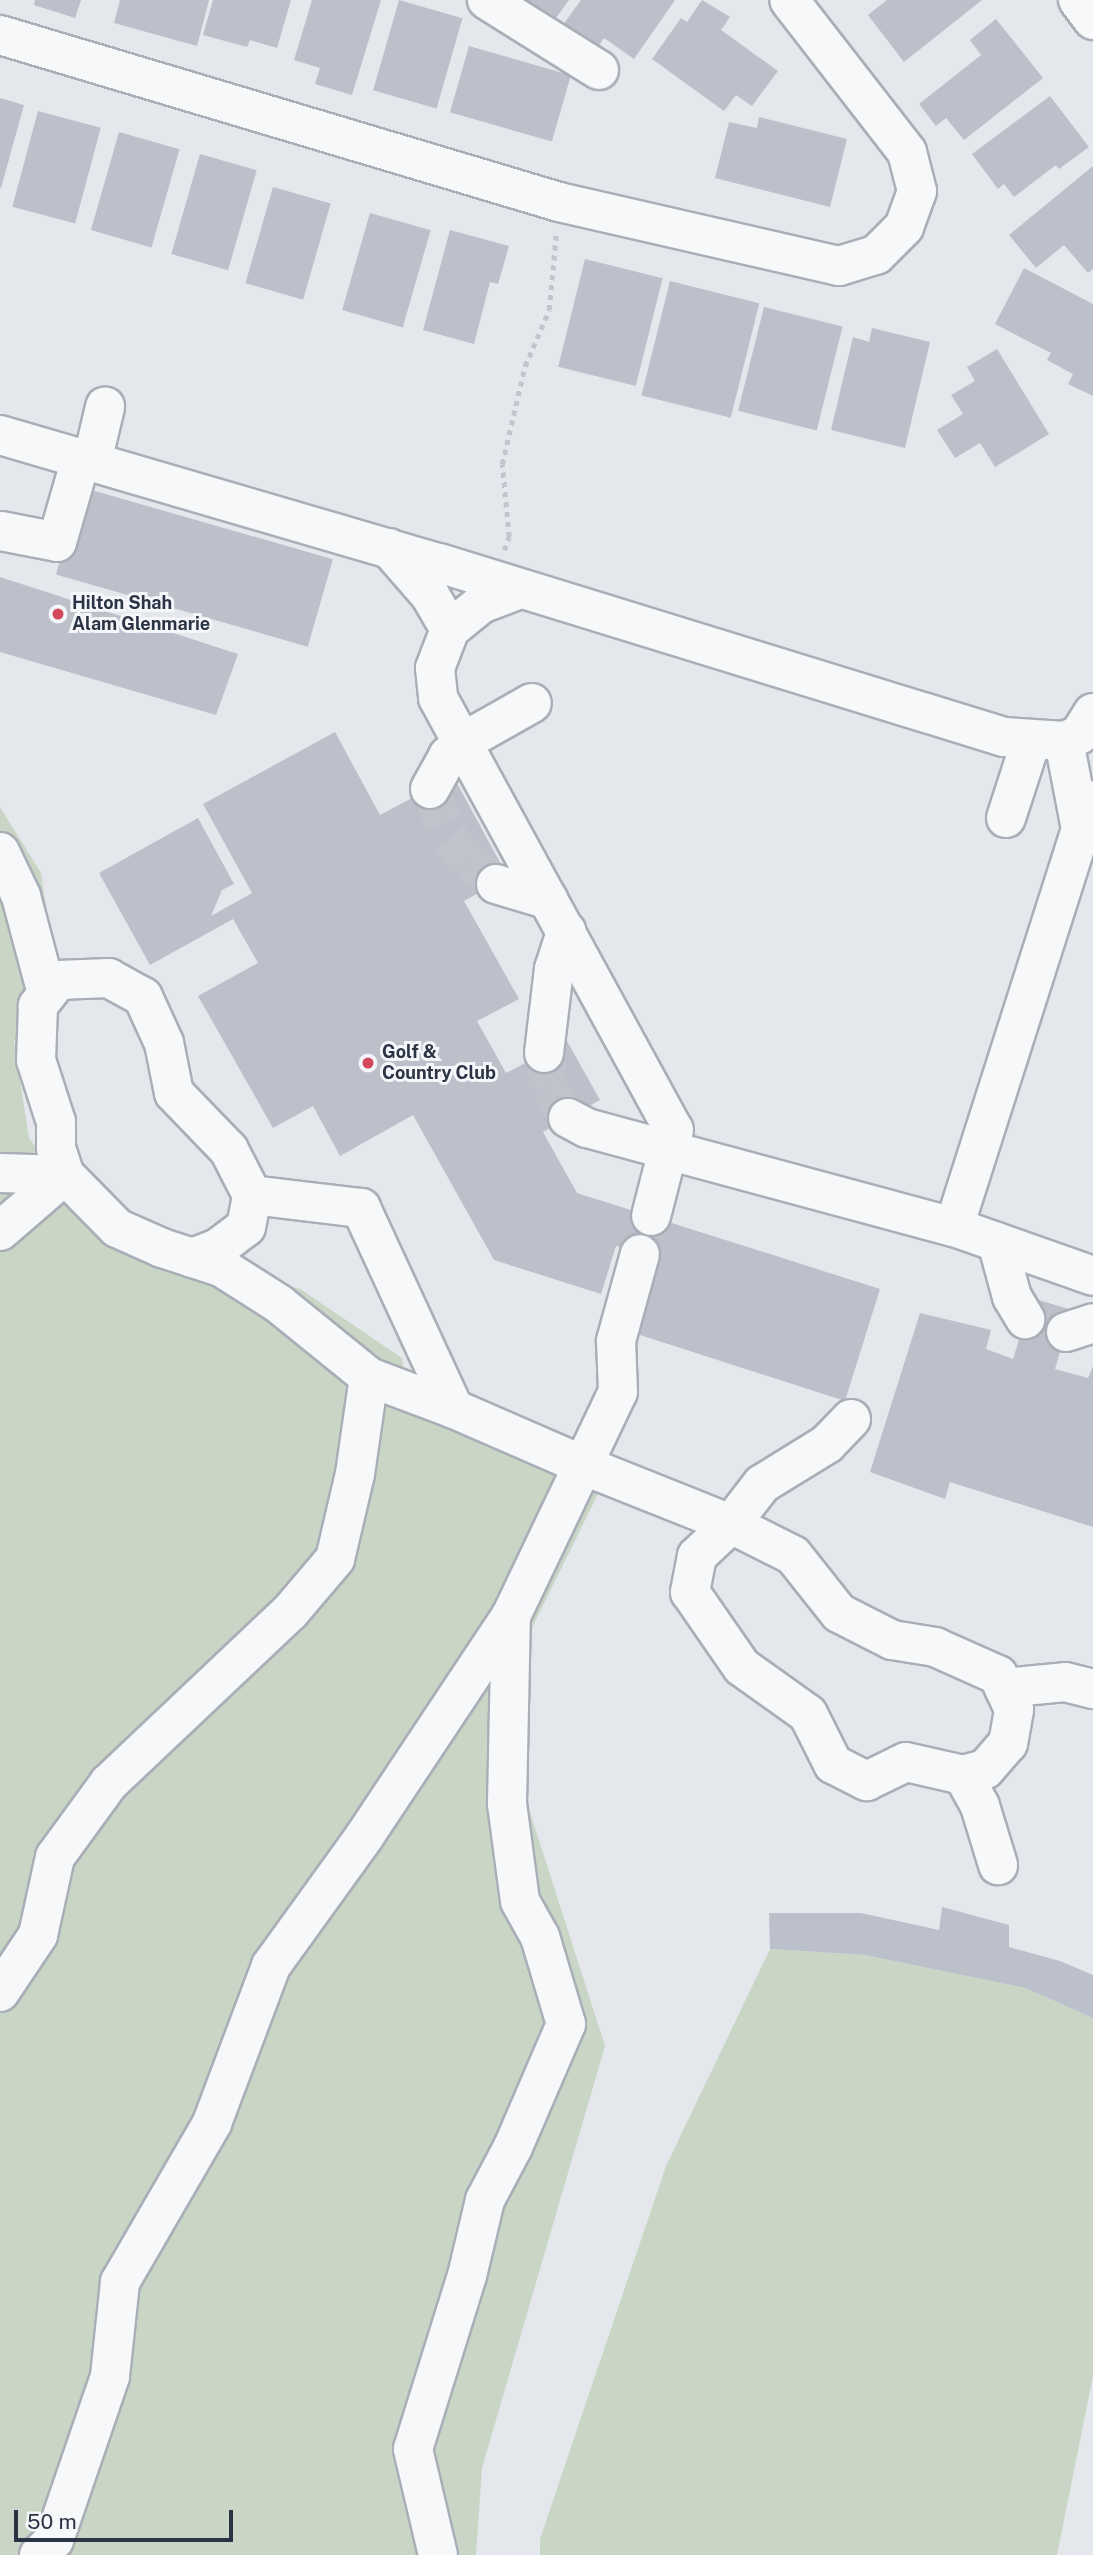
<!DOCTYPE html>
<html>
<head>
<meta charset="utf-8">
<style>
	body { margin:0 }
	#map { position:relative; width:1093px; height:2555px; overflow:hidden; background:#e4e7ec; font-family:"Public Sans",sans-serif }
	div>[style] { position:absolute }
	.green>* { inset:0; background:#c9d6c5 }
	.building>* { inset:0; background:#bbc0ca; transform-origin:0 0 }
	.minor-tunnel>* { height:38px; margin-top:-19px; transform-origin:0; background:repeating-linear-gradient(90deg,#bfc3cb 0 38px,transparent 0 57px) }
	.path>* { height:4.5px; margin-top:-2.25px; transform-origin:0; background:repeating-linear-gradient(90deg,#c2c5cb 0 5px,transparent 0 10px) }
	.roads { filter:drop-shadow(2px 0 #a9aeb7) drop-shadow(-2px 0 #a9aeb7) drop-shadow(0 2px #a9aeb7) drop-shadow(0 -2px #a9aeb7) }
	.minor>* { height:38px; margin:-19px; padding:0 19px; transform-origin:19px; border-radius:19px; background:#f7f8fa }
	.dots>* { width:19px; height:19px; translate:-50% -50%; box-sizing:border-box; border:4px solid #f4f6f9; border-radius:50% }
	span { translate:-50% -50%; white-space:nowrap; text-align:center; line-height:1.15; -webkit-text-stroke:6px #f4f6f9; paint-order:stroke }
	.poi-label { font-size:18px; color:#2b3445; font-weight:700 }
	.left { translate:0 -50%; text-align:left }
	.scale { position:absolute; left:14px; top:2510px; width:219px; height:32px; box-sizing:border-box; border:4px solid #2b3445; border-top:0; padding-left:9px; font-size:21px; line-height:24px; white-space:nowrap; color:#2b3445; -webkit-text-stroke:5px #f4f6f9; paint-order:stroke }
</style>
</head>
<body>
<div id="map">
	<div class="green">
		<div style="clip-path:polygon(0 807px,41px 873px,54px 958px,14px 1042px,29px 1138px,106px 1246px,300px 1289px,402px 1358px,409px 1410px,598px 1494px,525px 1642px,519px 1778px,605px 2046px,482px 2468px,476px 2555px,0 2555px)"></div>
		<div style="clip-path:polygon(770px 1949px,865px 1955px,1025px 1988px,1093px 2018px,1093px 2376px,1057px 2555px,540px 2555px,540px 2539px,666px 2166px)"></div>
	</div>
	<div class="building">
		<div style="clip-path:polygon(35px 0,81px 0,75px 18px,34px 5px)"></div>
		<div style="clip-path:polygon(120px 0,209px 0,197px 46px,114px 23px)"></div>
		<div style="clip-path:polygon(213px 0,291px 0,277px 48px,250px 40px,247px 47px,203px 35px)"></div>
		<div style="clip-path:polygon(312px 0,381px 0,352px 95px,315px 84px,320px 68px,294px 60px)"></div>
		<div style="left:399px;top:0;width:66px;height:94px;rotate:16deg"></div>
		<div style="clip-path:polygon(528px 0,569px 0,553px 22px,526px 2px)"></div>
		<div style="clip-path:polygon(581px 0,675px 0,634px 59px,604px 38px,594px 53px,560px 29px)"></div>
		<div style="clip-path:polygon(702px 0,730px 17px,721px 30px,778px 71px,752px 106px,736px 95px,724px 111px,652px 59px,681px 18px,687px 22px)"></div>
		<div style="clip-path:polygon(887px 0,982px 0,904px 62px,868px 15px)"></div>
		<div style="clip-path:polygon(996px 19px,1043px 78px,964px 140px,946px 118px,936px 126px,919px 104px,981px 55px,970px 40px)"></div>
		<div style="left:469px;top:46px;width:106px;height:69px;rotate:16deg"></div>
		<div style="clip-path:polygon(1050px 96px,1089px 147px,1059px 169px,1056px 165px,1014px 197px,1004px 184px,998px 189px,972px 154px)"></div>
		<div style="clip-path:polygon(0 98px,24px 105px,1px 188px,0 188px)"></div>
		<div style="left:38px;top:111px;width:65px;height:99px;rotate:15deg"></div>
		<div style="clip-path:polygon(759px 117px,847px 139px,830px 207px,715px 178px,729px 122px,757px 128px)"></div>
		<div style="left:119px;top:132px;width:63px;height:102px;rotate:16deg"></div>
		<div style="left:200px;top:154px;width:59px;height:104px;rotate:16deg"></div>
		<div style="clip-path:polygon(1093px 166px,1093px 269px,1088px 273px,1064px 245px,1036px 268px,1009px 235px)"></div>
		<div style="left:273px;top:187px;width:60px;height:100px;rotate:16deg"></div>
		<div style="left:370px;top:213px;width:63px;height:101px;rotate:16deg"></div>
		<div style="clip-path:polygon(450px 230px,509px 246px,498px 284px,490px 282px,474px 344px,423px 330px)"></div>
		<div style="left:585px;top:259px;width:80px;height:111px;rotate:14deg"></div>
		<div style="clip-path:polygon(1024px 268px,1093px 304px,1093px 396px,1068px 384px,1073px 374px,1047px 360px,1051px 353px,995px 324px)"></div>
		<div style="left:670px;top:281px;width:92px;height:118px;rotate:14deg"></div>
		<div style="left:764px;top:307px;width:81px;height:107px;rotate:14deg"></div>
		<div style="clip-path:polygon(872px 328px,930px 342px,905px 448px,831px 430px,853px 337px,869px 342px)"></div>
		<div style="clip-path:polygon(997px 349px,1049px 434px,995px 467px,980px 443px,955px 458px,937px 430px,963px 414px,951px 395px,975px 381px,967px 367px)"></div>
		<div style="left:81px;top:487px;width:262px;height:91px;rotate:16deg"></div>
		<div style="clip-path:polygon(0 577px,238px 654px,216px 715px,0 652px)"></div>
		<div style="clip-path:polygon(335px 732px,380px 815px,453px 776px,508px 877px,464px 901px,519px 999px,477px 1021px,506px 1073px,567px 1041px,600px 1100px,543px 1132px,577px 1193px,880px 1289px,845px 1401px,634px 1333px,647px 1256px,616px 1246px,601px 1294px,494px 1260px,413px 1115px,340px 1156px,313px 1106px,273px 1128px,198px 996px,258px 963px,233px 919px,150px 965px,99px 873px,198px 818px,234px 884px,222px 890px,211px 916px,252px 893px,203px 804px)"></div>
		<div style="clip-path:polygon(1032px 1298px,1072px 1310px,1055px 1369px,1088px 1378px,1093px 1366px,1093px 1527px,950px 1482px,945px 1499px,870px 1472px,920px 1313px,991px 1330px,986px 1349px,1013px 1359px)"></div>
		<div style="clip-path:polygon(942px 1907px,1009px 1925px,1009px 1947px,1060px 1961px,1093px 1975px,1093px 2018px,1025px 1988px,865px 1955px,770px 1949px,769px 1913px,861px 1913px,939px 1930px)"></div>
	</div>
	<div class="minor-tunnel">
		<div style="left:430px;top:789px;width:53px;rotate:68.8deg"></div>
		<div style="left:449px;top:838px;width:31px;rotate:50deg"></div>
		<div style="left:469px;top:862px;width:35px;rotate:39deg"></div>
		<div style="left:544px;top:1053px;width:35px;rotate:82deg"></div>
		<div style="left:549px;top:1088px;width:36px;rotate:58deg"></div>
	</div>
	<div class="path">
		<div style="left:504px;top:550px;width:14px;rotate:-69deg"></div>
		<div style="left:509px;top:537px;width:73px;rotate:-95.5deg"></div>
		<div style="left:502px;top:464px;width:101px;rotate:-76.8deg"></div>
		<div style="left:525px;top:366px;width:61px;rotate:-66.8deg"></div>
		<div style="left:549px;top:310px;width:75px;rotate:-84.7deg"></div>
	</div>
	<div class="roads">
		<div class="minor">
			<div style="left:487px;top:0;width:132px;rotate:32deg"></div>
			<div style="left:1078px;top:0;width:25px;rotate:53deg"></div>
			<div style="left:0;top:35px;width:583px;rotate:16.63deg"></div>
			<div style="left:559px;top:202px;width:287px;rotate:12.9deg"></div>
			<div style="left:839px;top:266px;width:39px;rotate:-17deg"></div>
			<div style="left:876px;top:255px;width:40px;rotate:-45deg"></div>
			<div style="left:904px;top:227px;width:38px;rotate:-70deg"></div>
			<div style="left:917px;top:191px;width:40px;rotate:-104.4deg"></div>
			<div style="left:907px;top:152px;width:192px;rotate:-127.8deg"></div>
			<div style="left:0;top:435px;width:457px;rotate:16.3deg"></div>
			<div style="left:439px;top:563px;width:591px;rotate:17.12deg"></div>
			<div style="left:1004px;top:737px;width:60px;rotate:3.8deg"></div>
			<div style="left:1064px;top:741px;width:16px;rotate:-22deg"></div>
			<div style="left:1079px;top:735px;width:26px;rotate:-58deg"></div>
			<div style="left:92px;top:462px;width:57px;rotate:-76.7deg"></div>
			<div style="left:1px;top:531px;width:57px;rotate:11.1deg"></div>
			<div style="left:57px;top:542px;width:86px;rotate:-73.9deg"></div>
			<div style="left:389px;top:548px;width:62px;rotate:48.9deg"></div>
			<div style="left:430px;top:595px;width:39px;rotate:60deg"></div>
			<div style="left:520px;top:589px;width:42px;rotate:159deg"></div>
			<div style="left:481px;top:604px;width:40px;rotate:141deg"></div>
			<div style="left:450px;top:629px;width:42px;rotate:111deg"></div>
			<div style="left:435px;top:668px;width:30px;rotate:84deg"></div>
			<div style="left:438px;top:698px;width:492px;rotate:61.4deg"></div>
			<div style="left:674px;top:1130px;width:21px;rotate:107deg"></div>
			<div style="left:668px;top:1150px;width:296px;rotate:15.1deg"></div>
			<div style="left:954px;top:1227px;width:147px;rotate:19.4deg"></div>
			<div style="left:1064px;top:741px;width:90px;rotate:79.1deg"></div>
			<div style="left:430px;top:789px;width:38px;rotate:-61deg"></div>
			<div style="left:448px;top:756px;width:21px;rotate:-43deg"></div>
			<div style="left:463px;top:742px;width:79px;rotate:-29.5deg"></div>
			<div style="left:1006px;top:818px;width:81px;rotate:-72deg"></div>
			<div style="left:0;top:852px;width:49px;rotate:64.5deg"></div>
			<div style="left:21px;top:896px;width:101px;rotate:75.1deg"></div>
			<div style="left:496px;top:884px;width:55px;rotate:16.8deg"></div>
			<div style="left:544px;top:1053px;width:85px;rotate:-83.2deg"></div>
			<div style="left:554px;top:969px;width:40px;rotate:-72deg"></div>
			<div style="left:568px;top:1118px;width:21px;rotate:28deg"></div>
			<div style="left:587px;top:1128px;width:84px;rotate:15.2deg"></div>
			<div style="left:668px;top:1150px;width:68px;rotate:104.4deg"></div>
			<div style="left:0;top:1173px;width:65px;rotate:1.8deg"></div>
			<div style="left:252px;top:1195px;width:110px;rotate:6.8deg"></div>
			<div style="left:361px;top:1208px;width:221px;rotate:65.2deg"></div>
			<div style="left:454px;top:1409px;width:143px;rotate:23.5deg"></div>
			<div style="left:585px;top:1466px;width:157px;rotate:21.7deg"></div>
			<div style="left:731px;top:1524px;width:69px;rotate:26.6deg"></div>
			<div style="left:793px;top:1555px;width:74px;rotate:51.6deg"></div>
			<div style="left:839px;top:1613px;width:59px;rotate:27deg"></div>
			<div style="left:892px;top:1640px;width:44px;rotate:9.2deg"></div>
			<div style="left:935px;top:1647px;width:69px;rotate:24deg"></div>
			<div style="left:998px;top:1675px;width:38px;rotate:65deg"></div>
			<div style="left:1014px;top:1710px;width:34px;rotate:100deg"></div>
			<div style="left:1008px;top:1743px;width:35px;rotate:131deg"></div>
			<div style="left:985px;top:1769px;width:23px;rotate:165deg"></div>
			<div style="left:954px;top:1227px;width:418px;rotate:-72.3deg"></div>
			<div style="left:1081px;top:829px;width:31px;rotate:-68deg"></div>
			<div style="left:0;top:1231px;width:86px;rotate:-40.7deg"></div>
			<div style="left:997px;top:1242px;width:57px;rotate:74.7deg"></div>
			<div style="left:1012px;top:1297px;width:26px;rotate:59deg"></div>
			<div style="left:192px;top:1258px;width:28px;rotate:-21deg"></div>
			<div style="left:218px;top:1248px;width:35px;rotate:-37deg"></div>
			<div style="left:246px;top:1227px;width:33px;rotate:-79deg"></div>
			<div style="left:252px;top:1195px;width:51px;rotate:-117.1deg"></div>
			<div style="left:229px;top:1150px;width:79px;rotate:-134deg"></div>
			<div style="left:174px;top:1093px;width:51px;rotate:-101.3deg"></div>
			<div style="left:164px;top:1043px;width:51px;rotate:-114.5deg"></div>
			<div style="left:143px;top:997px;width:39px;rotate:-151deg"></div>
			<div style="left:109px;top:978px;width:51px;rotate:177.8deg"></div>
			<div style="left:58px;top:980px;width:33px;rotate:128deg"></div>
			<div style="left:38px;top:1006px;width:54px;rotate:92.1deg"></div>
			<div style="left:36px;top:1060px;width:65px;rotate:72.1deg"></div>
			<div style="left:56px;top:1122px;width:26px;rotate:90deg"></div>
			<div style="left:56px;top:1148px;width:28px;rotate:72deg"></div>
			<div style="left:65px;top:1175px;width:74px;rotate:45.5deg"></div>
			<div style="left:117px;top:1228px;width:49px;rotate:24deg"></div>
			<div style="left:162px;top:1248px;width:62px;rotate:17.9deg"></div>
			<div style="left:221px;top:1267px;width:69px;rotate:32.5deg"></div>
			<div style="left:279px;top:1304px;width:116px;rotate:39deg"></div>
			<div style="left:369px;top:1377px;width:91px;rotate:20.6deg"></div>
			<div style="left:1066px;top:1332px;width:28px;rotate:-18deg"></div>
			<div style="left:851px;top:1419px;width:35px;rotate:134deg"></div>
			<div style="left:827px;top:1444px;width:76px;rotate:148.4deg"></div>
			<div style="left:762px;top:1484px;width:51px;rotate:127.8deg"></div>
			<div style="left:731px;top:1524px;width:47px;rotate:136.7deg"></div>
			<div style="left:697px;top:1556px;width:37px;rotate:101deg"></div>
			<div style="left:690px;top:1592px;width:91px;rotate:55.3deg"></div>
			<div style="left:742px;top:1667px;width:81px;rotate:35.5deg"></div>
			<div style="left:808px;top:1714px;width:56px;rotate:63.4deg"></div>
			<div style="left:833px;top:1764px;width:38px;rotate:27deg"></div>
			<div style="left:867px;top:1781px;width:43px;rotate:-26deg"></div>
			<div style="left:906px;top:1762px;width:58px;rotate:12.8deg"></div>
			<div style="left:963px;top:1775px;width:35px;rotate:61deg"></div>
			<div style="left:980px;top:1806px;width:62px;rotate:73deg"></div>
			<div style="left:1004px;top:1688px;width:61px;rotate:-5.6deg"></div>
			<div style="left:1065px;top:1682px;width:29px;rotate:14deg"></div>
			<div style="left:0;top:1992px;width:69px;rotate:-56.3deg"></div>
			<div style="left:38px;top:1935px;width:80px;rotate:-77.7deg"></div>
			<div style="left:55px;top:1857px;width:92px;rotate:-53.9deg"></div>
			<div style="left:109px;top:1783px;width:249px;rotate:-43.4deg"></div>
			<div style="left:290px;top:1612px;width:70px;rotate:-49.7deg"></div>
			<div style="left:335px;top:1559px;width:87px;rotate:-76.8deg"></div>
			<div style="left:355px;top:1474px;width:98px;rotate:-81.8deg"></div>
			<div style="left:39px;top:2555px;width:21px;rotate:-45deg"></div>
			<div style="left:54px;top:2540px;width:173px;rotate:-71.1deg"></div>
			<div style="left:110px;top:2376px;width:95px;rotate:-83.9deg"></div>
			<div style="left:120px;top:2282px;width:184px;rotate:-59.9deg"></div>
			<div style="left:212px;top:2123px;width:168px;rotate:-69.4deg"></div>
			<div style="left:271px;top:1966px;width:159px;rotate:-54.2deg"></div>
			<div style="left:364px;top:1837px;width:265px;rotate:-56.4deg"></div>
			<div style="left:511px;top:1616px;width:248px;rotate:-64.5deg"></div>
			<div style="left:618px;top:1392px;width:51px;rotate:-92.2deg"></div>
			<div style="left:616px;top:1341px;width:90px;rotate:-74.6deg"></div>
			<div style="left:438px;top:2555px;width:109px;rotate:-103.3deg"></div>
			<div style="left:413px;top:2449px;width:181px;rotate:-72.7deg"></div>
			<div style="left:467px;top:2276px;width:78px;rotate:-76.7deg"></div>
			<div style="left:485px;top:2200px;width:60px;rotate:-62.2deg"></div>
			<div style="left:513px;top:2147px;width:134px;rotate:-66.7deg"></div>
			<div style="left:566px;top:2024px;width:91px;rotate:-106.6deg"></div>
			<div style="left:540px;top:1937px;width:41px;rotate:-119.1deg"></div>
			<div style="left:520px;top:1901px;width:99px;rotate:-97.6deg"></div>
			<div style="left:507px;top:1803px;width:187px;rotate:-88.8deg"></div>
		</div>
	</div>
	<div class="dots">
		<div style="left:58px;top:614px;background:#d1495b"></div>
		<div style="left:368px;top:1063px;background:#d1495b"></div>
	</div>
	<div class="poi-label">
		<span class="left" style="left:72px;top:614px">Hilton Shah<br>Alam Glenmarie</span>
		<span class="left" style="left:382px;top:1063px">Golf &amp;<br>Country Club</span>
	</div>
	<div class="scale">50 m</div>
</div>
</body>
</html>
